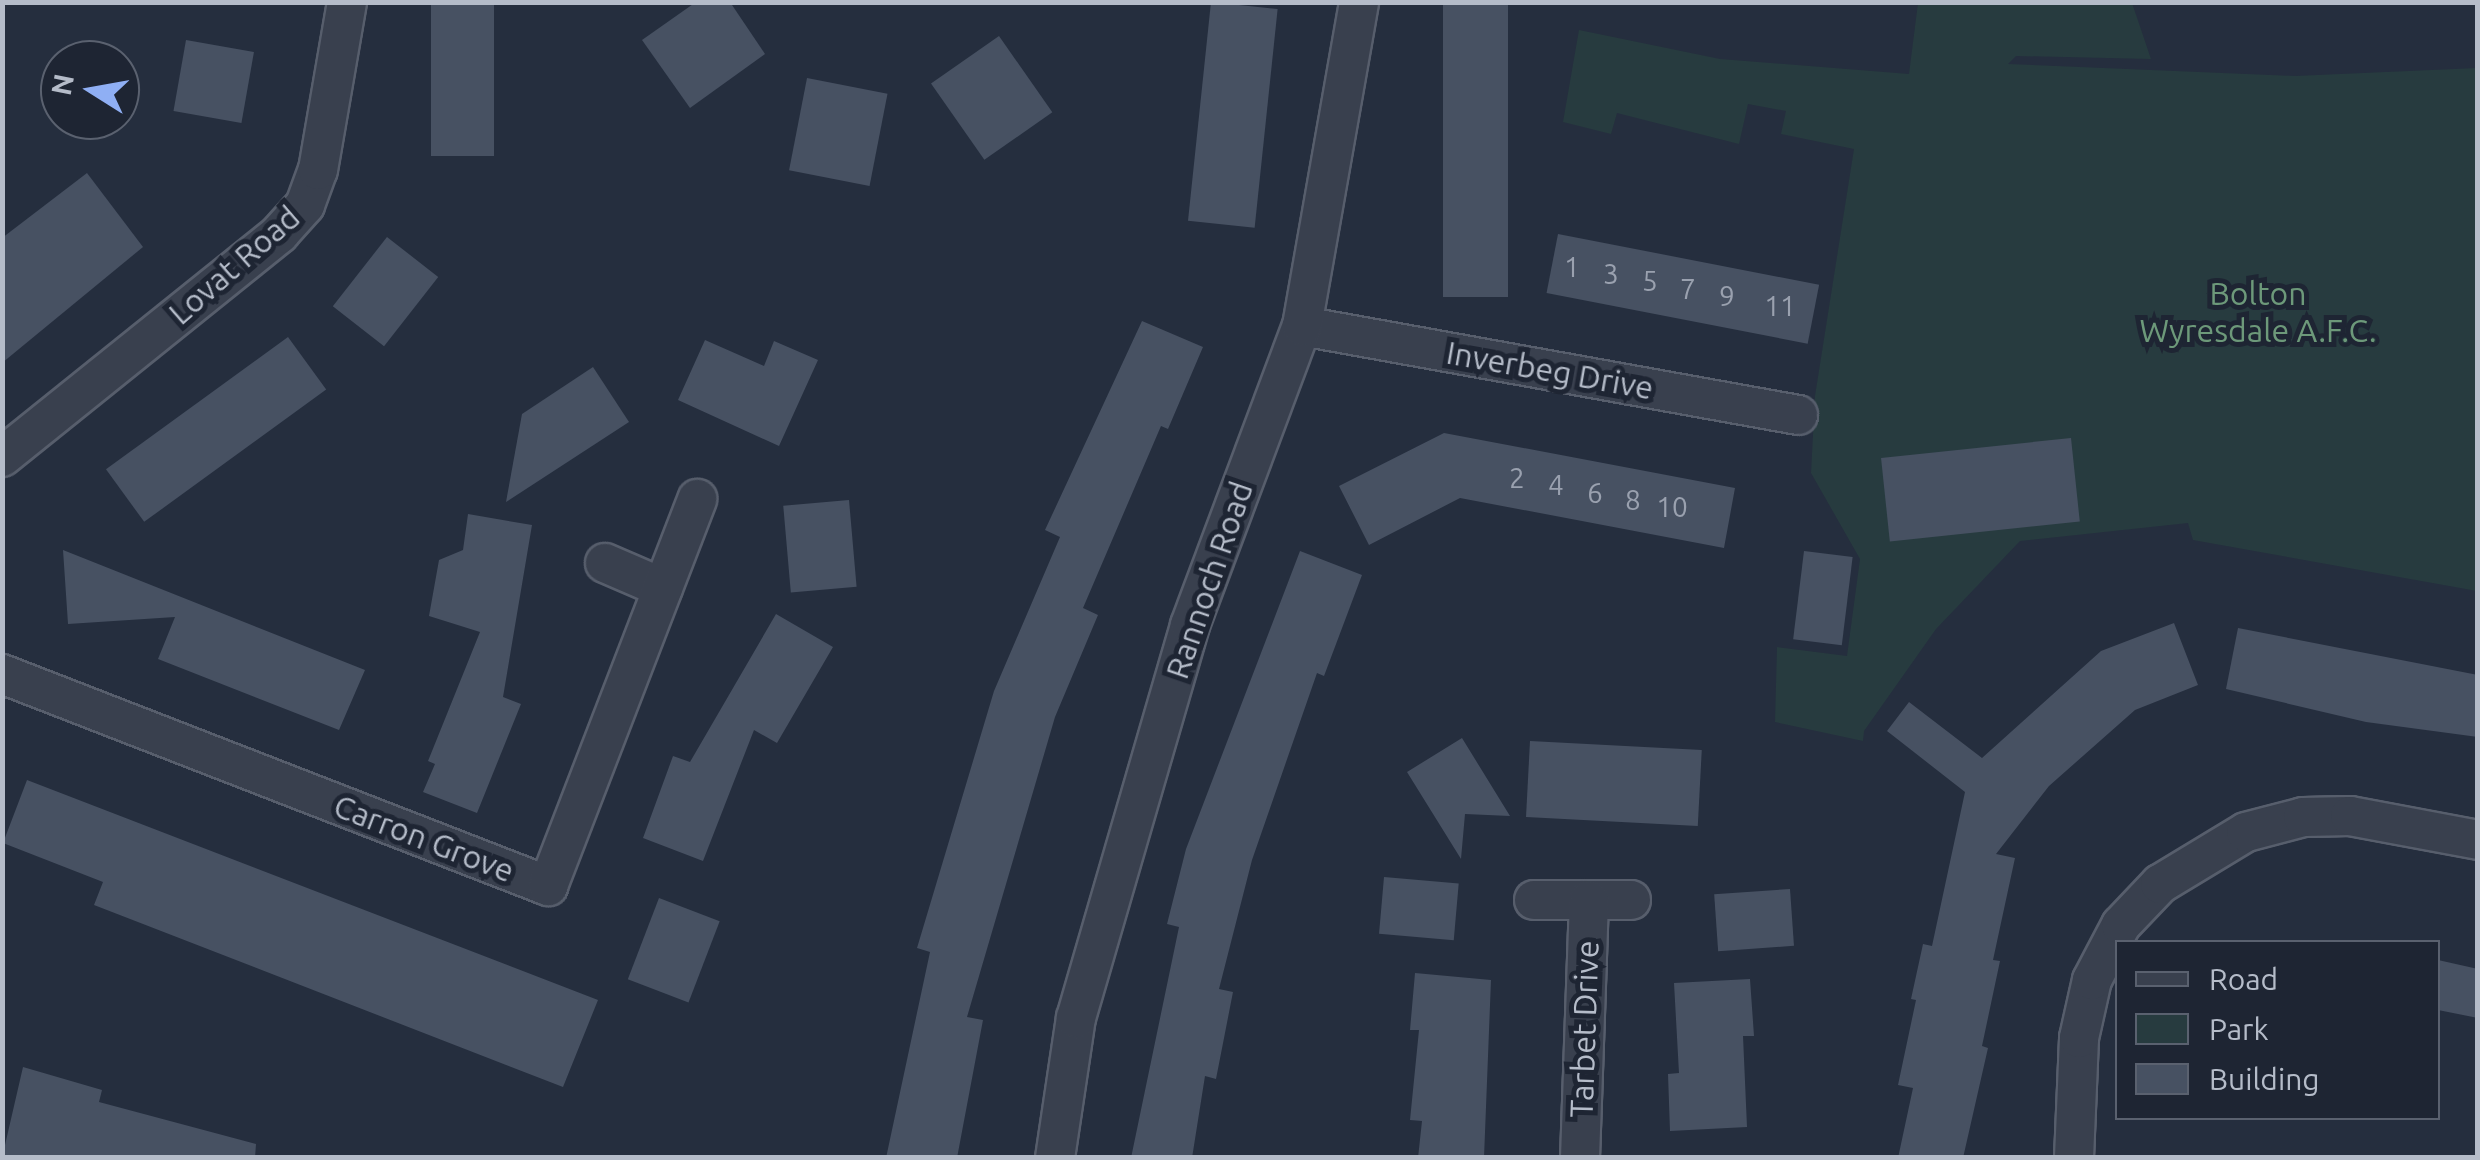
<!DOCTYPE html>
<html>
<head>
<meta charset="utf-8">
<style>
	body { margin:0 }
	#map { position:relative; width:2480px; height:1160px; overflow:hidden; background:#252e3e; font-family:Ubuntu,sans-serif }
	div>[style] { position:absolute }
	.green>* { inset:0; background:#273b3f }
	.building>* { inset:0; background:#475162; transform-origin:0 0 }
	.roads { filter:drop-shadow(2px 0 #575e6c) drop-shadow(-2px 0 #575e6c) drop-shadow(0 2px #575e6c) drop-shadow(0 -2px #575e6c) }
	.street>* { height:38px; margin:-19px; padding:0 19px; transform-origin:19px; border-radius:19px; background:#39404e }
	span { translate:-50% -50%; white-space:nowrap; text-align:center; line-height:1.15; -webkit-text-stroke:10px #1e2533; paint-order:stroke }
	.number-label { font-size:28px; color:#9aa1af }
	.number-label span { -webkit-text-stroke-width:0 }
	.street-label { font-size:32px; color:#b5bcc9 }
	.park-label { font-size:32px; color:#6d997a }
	.frame { position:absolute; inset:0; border:5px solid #b5bcc9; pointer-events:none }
	.legend { position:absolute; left:2115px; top:940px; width:325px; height:180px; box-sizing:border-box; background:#1e2533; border:2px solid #5a616f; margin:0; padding:12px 18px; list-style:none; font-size:30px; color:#b5bcc9 }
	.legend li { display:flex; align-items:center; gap:20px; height:50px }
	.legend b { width:50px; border:2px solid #5a616f }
	.north { position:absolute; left:40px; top:40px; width:100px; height:100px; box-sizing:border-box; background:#1e2533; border:2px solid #5a616f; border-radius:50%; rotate:281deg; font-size:28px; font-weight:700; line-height:40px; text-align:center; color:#b5bcc9 }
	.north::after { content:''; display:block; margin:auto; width:35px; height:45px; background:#8faff4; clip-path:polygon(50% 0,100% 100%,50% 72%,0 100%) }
</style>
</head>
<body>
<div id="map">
	<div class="green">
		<div style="clip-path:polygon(1918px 3px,2132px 3px,2151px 59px,2016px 56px,2008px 64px,2295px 76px,2477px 68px,2477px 591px,2193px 540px,2188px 523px,2020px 541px,1936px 629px,1864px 731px,1863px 741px,1775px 722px,1777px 647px,1847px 656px,1860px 559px,1811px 473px,1815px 396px,1854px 149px,1781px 134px,1786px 111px,1748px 104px,1739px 144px,1617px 113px,1611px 134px,1563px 122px,1579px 30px,1720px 59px,1909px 74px)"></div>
	</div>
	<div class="building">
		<div style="left:431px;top:2px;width:63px;height:154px"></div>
		<div style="clip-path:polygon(696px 2px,730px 2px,765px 54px,690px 108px,642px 40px)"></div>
		<div style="left:1211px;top:2px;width:67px;height:220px;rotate:6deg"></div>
		<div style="left:1443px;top:2px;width:65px;height:295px"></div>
		<div style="left:999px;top:36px;width:93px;height:83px;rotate:55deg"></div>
		<div style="left:186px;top:40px;width:69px;height:72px;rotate:10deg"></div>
		<div style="left:807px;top:78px;width:82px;height:94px;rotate:11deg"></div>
		<div style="clip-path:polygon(87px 173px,143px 247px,2px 363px,2px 238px)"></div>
		<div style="left:1558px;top:234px;width:266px;height:60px;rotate:11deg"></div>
		<div style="left:387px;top:237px;width:65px;height:88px;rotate:38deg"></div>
		<div style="clip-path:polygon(1142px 321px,1203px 347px,1168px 429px,1161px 426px,1083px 608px,1098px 615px,1055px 717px,967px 1017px,983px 1020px,957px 1158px,886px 1158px,930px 952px,917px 948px,994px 691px,1060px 537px,1045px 530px)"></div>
		<div style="left:288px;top:337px;width:65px;height:225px;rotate:54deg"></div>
		<div style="clip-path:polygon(705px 340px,764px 366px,774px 341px,818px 360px,779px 446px,678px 400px)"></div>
		<div style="clip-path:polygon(593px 367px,629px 422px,506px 502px,522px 414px)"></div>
		<div style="clip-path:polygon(1444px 433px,1735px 488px,1724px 548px,1460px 498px,1369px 545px,1339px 486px)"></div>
		<div style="left:2071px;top:438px;width:84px;height:191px;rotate:84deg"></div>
		<div style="left:849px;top:500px;width:87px;height:66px;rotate:85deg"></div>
		<div style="clip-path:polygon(468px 514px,532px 525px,503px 697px,521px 704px,477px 813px,423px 792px,435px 764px,428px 761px,480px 632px,429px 616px,439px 560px,463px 550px)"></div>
		<div style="clip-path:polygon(63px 550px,365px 670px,339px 730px,158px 659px,175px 617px,68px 624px)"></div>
		<div style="clip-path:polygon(1300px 551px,1362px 575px,1324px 676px,1317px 673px,1252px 860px,1219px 989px,1233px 992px,1216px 1079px,1205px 1076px,1192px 1158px,1131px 1158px,1179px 927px,1167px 924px,1186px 849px)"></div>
		<div style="left:1804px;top:551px;width:49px;height:89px;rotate:7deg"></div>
		<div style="clip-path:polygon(776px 614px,833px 647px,777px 743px,754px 730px,703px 861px,643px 838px,673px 756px,690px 762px)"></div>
		<div style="clip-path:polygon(2174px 623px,2198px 685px,2135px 710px,2049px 786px,1996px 854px,2015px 858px,1993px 960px,2000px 961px,1982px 1046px,1988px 1048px,1963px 1158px,1898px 1158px,1913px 1088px,1898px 1085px,1916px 1000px,1911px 999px,1923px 944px,1932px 946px,1965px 792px,1887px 731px,1909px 702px,1982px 758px,2101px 651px)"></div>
		<div style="clip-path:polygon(2238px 628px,2478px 675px,2478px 737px,2366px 722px,2226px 689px)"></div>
		<div style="clip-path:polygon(1462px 738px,1510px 816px,1465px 814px,1461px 859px,1407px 772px)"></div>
		<div style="left:1530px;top:741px;width:172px;height:76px;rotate:3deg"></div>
		<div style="clip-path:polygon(27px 780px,598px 1000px,563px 1087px,94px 905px,103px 882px,3px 843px)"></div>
		<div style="left:1384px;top:877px;width:75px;height:57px;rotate:5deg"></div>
		<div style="left:1790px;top:889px;width:57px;height:76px;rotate:86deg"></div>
		<div style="left:659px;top:898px;width:65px;height:87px;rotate:21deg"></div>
		<div style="clip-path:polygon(2438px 960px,2478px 969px,2478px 1018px,2438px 1010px)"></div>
		<div style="clip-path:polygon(1415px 973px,1491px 980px,1484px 1158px,1418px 1158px,1422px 1121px,1410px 1120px,1419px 1030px,1410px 1030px)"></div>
		<div style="clip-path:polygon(1750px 979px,1754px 1036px,1743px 1036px,1747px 1127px,1670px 1131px,1668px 1074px,1679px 1073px,1674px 983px)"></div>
		<div style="clip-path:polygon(23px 1067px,102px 1090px,99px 1102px,256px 1144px,255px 1158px,2px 1158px)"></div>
	</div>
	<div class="roads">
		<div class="street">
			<div style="left:1302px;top:326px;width:504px;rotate:10.17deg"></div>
			<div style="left:2px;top:457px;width:356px;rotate:-38.8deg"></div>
			<div style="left:279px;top:234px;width:39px;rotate:-48deg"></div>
			<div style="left:305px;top:205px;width:37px;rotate:-70deg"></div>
			<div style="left:318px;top:170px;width:170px;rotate:-80.2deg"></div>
			<div style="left:605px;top:563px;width:63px;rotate:23.3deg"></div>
			<div style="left:2px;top:674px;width:586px;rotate:21.22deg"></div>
			<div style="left:548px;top:886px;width:415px;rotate:-68.9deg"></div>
			<div style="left:1534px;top:900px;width:97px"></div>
			<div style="left:1055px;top:1158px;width:142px;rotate:-81.5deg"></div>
			<div style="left:1076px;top:1018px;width:409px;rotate:-73.8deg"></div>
			<div style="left:1190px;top:625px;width:319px;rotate:-69.5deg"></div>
			<div style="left:1302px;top:326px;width:329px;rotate:-80deg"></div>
			<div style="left:1580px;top:1158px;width:258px;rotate:-88deg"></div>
			<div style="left:2074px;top:1158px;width:120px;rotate:-87.6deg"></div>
			<div style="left:2079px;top:1038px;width:59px;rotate:-77.4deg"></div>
			<div style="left:2092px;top:980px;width:62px;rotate:-62.2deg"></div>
			<div style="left:2121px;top:925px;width:57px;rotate:-46.4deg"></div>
			<div style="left:2160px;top:884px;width:100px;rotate:-31.2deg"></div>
			<div style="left:2246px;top:832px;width:59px;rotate:-14.7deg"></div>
			<div style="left:2303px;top:817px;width:47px;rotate:-1.2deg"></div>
			<div style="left:2350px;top:816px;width:130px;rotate:10.6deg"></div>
		</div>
	</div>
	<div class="number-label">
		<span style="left:1572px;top:267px">1</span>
		<span style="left:1611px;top:274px">3</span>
		<span style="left:1650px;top:281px">5</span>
		<span style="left:1688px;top:289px">7</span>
		<span style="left:1727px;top:296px">9</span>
		<span style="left:1780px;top:306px">11</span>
		<span style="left:1517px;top:478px">2</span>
		<span style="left:1556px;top:485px">4</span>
		<span style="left:1595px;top:493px">6</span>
		<span style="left:1633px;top:500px">8</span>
		<span style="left:1672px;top:507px">10</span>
	</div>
	<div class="street-label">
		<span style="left:234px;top:265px;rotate:-41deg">Lovat Road</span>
		<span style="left:1550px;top:370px;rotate:10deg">Inverbeg Drive</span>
		<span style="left:1209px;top:580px;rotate:-71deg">Rannoch Road</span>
		<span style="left:424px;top:838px;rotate:21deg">Carron Grove</span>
		<span style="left:1584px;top:1029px;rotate:-88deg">Tarbet Drive</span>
	</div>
	<div class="park-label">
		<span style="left:2258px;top:312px">Bolton<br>Wyresdale A.F.C.</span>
	</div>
	<div class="frame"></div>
	<ul class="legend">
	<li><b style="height:12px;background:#39404e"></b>Road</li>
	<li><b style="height:28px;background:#273b3f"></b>Park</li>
	<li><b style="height:28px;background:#475162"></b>Building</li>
	</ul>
	<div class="north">N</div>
</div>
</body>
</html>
